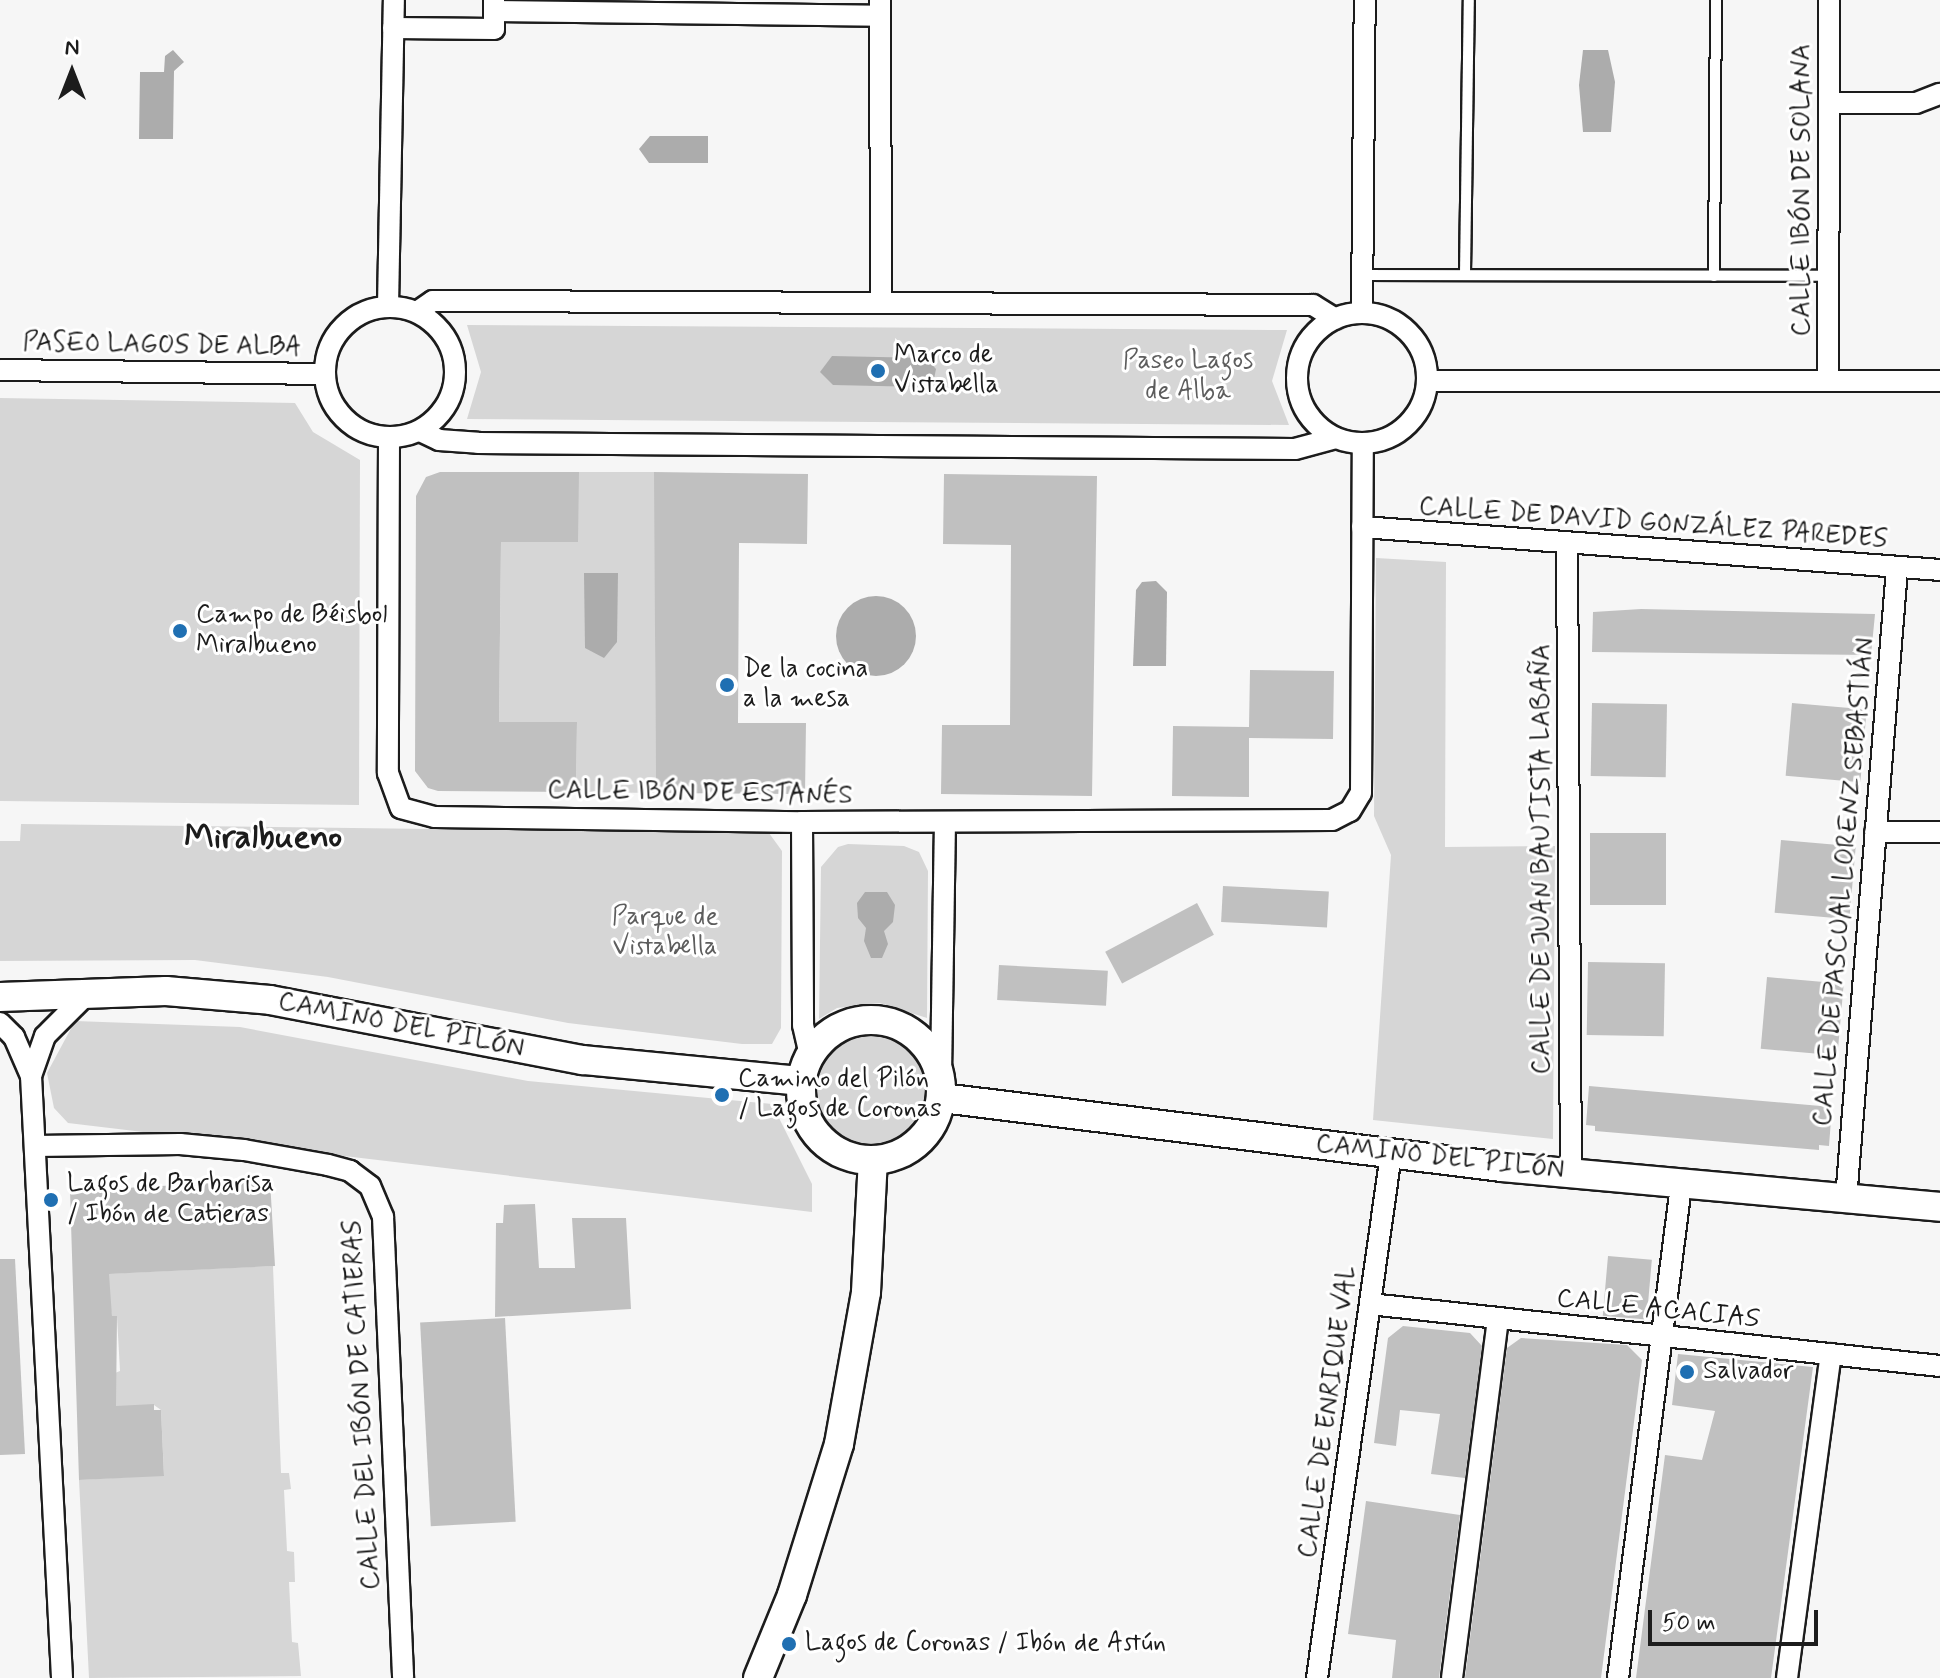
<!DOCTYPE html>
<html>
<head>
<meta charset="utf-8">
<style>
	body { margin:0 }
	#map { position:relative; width:1940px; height:1678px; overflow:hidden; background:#f6f6f6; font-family:Mynerve,sans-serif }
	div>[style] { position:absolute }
	.green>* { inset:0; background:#d6d6d6 }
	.round { border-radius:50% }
	.water>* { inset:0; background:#acacac }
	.building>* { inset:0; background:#c0c0c0; transform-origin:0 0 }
	.roads { filter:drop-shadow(2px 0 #1c1c1c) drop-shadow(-2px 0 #1c1c1c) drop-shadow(0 2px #1c1c1c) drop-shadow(0 -2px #1c1c1c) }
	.lane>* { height:10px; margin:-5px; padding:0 5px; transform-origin:5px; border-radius:5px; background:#fff }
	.street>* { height:20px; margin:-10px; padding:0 10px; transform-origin:10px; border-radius:10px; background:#fff }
	.street>.ring { margin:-10px; padding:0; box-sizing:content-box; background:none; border:20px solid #fff; border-radius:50% }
	.secondary>* { height:28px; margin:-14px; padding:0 14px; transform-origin:14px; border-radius:14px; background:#fff }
	.secondary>.ring { margin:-14px; padding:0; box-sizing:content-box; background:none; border:28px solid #fff; border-radius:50% }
	.dots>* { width:22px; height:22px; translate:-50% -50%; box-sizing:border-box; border:4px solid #fff; border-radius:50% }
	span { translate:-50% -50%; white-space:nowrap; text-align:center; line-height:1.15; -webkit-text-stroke:6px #fff; paint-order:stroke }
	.street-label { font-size:26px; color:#1c1c1c }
	.poi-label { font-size:26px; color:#1c1c1c }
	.left { translate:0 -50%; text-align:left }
	.park-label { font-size:26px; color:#5d5d5d }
	.district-label { font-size:34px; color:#1c1c1c; font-weight:700 }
	.north { position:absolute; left:32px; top:32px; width:80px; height:80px; -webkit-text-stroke:6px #fff; paint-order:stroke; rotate:0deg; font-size:22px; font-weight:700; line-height:32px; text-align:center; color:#1c1c1c }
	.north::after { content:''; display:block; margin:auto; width:28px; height:36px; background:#1c1c1c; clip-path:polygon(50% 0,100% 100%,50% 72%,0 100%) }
	.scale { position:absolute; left:1648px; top:1610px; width:170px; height:36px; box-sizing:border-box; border:4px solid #1c1c1c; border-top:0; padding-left:10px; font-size:24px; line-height:28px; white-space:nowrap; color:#1c1c1c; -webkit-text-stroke:6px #fff; paint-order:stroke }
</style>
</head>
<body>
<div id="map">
	<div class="green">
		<div style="clip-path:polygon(467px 325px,1287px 330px,1272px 381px,1289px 425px,467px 419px,481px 372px)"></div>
		<div style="clip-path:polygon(0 398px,295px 403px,313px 432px,360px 460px,359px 805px,0 801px)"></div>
		<div style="clip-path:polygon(579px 472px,655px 472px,656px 793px,576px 792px,577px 722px,499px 722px,501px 542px)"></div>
		<div style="clip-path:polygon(1376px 558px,1446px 562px,1445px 847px,1555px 846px,1553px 1139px,1373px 1120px,1391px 855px,1374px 816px)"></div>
		<div style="clip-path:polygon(21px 824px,769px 833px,782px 851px,781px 1028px,772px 1044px,742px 1044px,568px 1023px,328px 977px,195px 960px,0 961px,0 841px,20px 841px)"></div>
		<div style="clip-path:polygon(848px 844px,904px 846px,919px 852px,928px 871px,927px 1018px,880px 1003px,837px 1008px,819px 1019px,821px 867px,838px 847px)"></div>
		<div style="clip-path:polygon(75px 1021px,240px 1027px,528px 1081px,772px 1104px,812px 1184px,812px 1212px,68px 1123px,54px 1108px,47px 1073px)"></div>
		<div class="round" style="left:813px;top:1033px;width:116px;height:116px"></div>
		<div style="clip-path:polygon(273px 1266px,281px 1473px,289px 1473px,291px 1489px,284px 1490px,287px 1551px,294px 1552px,295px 1582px,289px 1582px,292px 1642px,298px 1643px,301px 1676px,89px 1678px,79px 1480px,164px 1475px,161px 1410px,154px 1405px,111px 1428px,115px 1373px,120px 1371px,117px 1317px,112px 1316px,104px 1274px)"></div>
	</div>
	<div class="water">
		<div style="clip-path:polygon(173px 50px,184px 62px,174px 71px,173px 139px,139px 139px,140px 72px,164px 72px,165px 56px)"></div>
		<div style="clip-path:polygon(1583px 50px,1608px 50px,1615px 82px,1611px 132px,1583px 132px,1579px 85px)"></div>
		<div style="clip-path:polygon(650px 136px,708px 136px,708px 163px,649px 163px,639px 149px)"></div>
		<div style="clip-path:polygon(832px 356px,926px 358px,936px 369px,934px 379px,923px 387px,833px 385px,820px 372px)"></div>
		<div style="clip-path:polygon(584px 573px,618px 573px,617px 642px,604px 658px,585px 648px)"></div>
		<div style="clip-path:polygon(1156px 581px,1167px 592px,1166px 666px,1133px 666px,1136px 590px,1142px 582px)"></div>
		<div class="round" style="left:836px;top:596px;width:80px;height:80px"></div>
		<div style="clip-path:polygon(865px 892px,887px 892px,895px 905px,893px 922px,884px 931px,888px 944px,882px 958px,871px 958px,864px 941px,866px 928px,858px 918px,857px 903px)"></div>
	</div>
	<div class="building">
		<div style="clip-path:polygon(440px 472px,579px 472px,578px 542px,501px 542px,499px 722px,577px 722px,576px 792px,438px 791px,428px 788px,415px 771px,416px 496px,426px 477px)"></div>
		<div style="clip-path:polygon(654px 472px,808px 474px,807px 544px,739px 543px,738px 723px,806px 723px,805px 794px,656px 793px)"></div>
		<div style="clip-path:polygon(944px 474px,1097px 476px,1092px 796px,941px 794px,942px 725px,1010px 725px,1011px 545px,943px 544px)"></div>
		<div style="clip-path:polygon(1641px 609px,1875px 614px,1871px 655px,1592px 652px,1593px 612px)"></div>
		<div style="clip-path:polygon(1250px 670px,1334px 671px,1333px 739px,1249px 738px,1249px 797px,1172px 796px,1173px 726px,1249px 727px)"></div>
		<div style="left:1592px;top:703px;width:75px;height:73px;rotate:1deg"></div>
		<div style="left:1792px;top:703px;width:75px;height:73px;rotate:5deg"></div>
		<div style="left:1590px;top:833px;width:76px;height:72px"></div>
		<div style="left:1781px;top:840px;width:75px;height:73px;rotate:5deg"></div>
		<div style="left:1223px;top:886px;width:106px;height:36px;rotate:3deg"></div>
		<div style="left:1197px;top:903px;width:36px;height:104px;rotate:62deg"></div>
		<div style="left:1588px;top:962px;width:77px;height:73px;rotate:1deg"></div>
		<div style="left:999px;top:965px;width:109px;height:35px;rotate:3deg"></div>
		<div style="left:1767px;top:977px;width:77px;height:72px;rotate:5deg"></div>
		<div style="clip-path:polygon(1589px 1086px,1832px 1107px,1829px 1146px,1819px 1145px,1819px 1150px,1595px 1131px,1595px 1126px,1586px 1125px)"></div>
		<div style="clip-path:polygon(270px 1180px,275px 1266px,109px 1274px,112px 1316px,117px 1316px,116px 1406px,154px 1404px,154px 1410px,161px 1410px,164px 1476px,79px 1480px,70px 1191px)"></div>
		<div style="clip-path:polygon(535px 1204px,539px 1268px,575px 1268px,572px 1218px,626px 1218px,631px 1309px,495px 1317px,496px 1223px,503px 1223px,504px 1205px)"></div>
		<div style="left:1608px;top:1256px;width:44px;height:60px;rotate:5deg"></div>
		<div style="clip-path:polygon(0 1259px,15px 1259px,25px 1454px,0 1455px)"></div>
		<div style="left:505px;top:1318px;width:204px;height:85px;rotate:87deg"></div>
		<div style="clip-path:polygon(1403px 1326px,1470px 1333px,1482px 1346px,1465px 1478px,1431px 1474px,1440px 1414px,1400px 1410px,1396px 1446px,1374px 1443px,1388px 1338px)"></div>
		<div style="clip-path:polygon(1521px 1338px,1627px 1345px,1642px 1360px,1601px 1678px,1465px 1678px,1507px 1348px)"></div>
		<div style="clip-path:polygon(1678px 1354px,1813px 1367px,1771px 1678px,1636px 1678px,1665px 1455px,1702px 1460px,1715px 1411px,1672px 1405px)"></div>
		<div style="clip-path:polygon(1366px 1501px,1460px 1515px,1439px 1678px,1392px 1678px,1396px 1640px,1348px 1634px)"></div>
	</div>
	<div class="roads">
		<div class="lane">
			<div style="left:1465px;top:273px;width:273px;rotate:-89.2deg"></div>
			<div style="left:1363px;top:275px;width:465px;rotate:0.1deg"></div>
			<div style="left:1714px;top:276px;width:276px;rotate:-89.6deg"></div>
		</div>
		<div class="street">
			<div style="left:880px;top:0;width:303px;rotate:89.8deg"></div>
			<div style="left:494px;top:11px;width:386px;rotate:0.7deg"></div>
			<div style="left:393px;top:28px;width:101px;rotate:0.6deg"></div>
			<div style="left:494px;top:29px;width:29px;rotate:-90deg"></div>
			<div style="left:1829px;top:103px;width:87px"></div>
			<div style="left:1916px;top:103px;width:26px;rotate:-21deg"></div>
			<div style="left:388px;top:306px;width:306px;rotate:-88.9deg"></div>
			<div class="ring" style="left:325px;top:307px;width:110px;height:110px"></div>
			<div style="left:417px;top:312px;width:19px;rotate:-35deg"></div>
			<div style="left:433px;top:301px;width:28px"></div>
			<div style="left:461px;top:301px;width:852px;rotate:0.27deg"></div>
			<div style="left:1313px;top:305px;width:26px;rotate:32deg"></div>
			<div style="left:1362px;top:313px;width:313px;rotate:-89.5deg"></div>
			<div class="ring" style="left:1297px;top:313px;width:110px;height:110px"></div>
			<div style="left:0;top:370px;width:324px;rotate:0.7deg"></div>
			<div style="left:1828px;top:380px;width:380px;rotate:-89.8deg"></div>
			<div style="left:1427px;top:381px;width:513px"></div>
			<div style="left:420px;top:431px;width:21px;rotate:25deg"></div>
			<div style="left:439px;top:440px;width:39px;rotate:4deg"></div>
			<div style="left:478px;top:443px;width:817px;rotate:0.42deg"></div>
			<div style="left:1295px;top:449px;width:42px;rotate:-15deg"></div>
			<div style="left:389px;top:438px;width:335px;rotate:90.2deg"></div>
			<div style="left:388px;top:773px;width:37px;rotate:70deg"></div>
			<div style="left:401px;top:808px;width:35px;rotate:15deg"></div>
			<div style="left:435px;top:817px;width:367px;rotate:0.8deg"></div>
			<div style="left:802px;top:822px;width:530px;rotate:-0.22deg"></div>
			<div style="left:1332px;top:820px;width:20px;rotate:-27deg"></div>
			<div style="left:1350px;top:811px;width:21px;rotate:-59deg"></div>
			<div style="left:1361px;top:793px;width:350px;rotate:-89.7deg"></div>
			<div style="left:1362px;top:527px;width:580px;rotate:4.25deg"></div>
			<div style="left:1567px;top:544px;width:628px;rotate:89.64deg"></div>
			<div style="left:802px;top:822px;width:203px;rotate:89.7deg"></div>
			<div style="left:803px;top:1025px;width:31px;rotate:77deg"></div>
			<div style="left:1875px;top:832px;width:65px"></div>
			<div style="left:0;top:1023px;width:20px;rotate:45deg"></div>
			<div style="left:14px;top:1037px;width:43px;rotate:66.4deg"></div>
			<div style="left:31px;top:1076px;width:603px;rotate:87.05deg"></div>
			<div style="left:941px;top:1075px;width:253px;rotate:-89.1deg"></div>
			<div style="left:31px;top:1076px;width:42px;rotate:-70.7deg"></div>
			<div style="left:45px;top:1036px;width:61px;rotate:-45deg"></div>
			<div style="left:35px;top:1146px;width:145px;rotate:-0.8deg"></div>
			<div style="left:180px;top:1144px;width:64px;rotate:5.4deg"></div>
			<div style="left:244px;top:1150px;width:85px;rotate:10.1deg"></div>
			<div style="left:328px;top:1165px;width:23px;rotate:15deg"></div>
			<div style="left:350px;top:1171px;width:25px;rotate:37deg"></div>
			<div style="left:370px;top:1186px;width:34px;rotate:67deg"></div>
			<div style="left:383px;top:1217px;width:461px;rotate:87.5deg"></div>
			<div style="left:1846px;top:1199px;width:632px;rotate:-85.37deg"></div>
			<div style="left:1370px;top:1304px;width:573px;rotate:6.21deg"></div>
			<div style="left:1317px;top:1678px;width:529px;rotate:-81.96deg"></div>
			<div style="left:1452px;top:1678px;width:362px;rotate:-82.7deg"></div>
			<div style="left:1618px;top:1678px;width:498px;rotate:-82.7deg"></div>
			<div style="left:1787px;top:1678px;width:327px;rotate:-82.3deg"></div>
		</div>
		<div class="secondary">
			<div style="left:0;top:997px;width:166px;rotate:-2.1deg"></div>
			<div style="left:166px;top:991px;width:104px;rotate:4.9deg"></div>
			<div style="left:270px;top:1000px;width:319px;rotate:10.9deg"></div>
			<div style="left:583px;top:1060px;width:219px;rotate:5.5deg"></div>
			<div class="ring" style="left:801px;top:1020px;width:112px;height:112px"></div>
			<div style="left:942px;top:1098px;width:564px;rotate:7.02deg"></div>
			<div style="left:1502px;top:1167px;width:440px;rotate:5.2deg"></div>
			<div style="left:758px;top:1678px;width:90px;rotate:-67.7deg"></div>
			<div style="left:792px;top:1595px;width:158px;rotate:-72.7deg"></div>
			<div style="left:839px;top:1444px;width:154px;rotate:-79.9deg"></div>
			<div style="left:866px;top:1292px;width:132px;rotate:-87deg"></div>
		</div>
	</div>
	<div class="dots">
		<div style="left:878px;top:371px;background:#1f6fb2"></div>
		<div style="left:180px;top:631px;background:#1f6fb2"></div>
		<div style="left:727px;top:685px;background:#1f6fb2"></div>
		<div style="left:722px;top:1095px;background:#1f6fb2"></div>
		<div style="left:51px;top:1200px;background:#1f6fb2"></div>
		<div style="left:1687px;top:1372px;background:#1f6fb2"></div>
		<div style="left:789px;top:1644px;background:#1f6fb2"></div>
	</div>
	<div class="street-label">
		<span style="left:1803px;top:190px;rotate:-90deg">CALLE IBÓN DE SOLANA</span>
		<span style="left:162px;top:346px;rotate:1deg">PASEO LAGOS DE ALBA</span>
		<span style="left:1653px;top:524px;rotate:4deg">CALLE DE DAVID GONZÁLEZ PAREDES</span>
		<span style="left:700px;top:794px;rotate:1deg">CALLE IBÓN DE ESTANÉS</span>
		<span style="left:1543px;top:859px;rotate:-90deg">CALLE DE JUAN BAUTISTA LABAÑA</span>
		<span style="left:1845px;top:882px;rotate:-85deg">CALLE DE PASCUAL LORENZ SEBASTIÁN</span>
		<span style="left:401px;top:1026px;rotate:11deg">CAMINO DEL PILÓN</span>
		<span style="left:1440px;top:1158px;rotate:6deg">CAMINO DEL PILÓN</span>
		<span style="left:1658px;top:1310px;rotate:6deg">CALLE ACACIAS</span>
		<span style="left:363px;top:1405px;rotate:-93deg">CALLE DEL IBÓN DE CATIERAS</span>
		<span style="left:1329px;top:1412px;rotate:-82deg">CALLE DE ENRIQUE VAL</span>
	</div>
	<div class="poi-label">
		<span class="left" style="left:894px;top:371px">Marco de<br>Vistabella</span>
		<span class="left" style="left:196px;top:631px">Campo de Béisbol<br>Miralbueno</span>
		<span class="left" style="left:743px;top:685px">De la cocina<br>a la mesa</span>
		<span class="left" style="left:738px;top:1095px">Camino del Pilón<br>/ Lagos de Coronas</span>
		<span class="left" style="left:67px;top:1200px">Lagos de Barbarisa<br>/ Ibón de Catieras</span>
		<span class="left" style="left:1703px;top:1372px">Salvador</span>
		<span class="left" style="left:805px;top:1644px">Lagos de Coronas / Ibón de Astún</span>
	</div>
	<div class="park-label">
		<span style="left:1188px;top:377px">Paseo Lagos<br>de Alba</span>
		<span style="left:665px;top:933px">Parque de<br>Vistabella</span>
	</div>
	<div class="district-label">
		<span style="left:263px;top:838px">Miralbueno</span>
	</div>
	<div class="north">N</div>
	<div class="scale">50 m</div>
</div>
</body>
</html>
